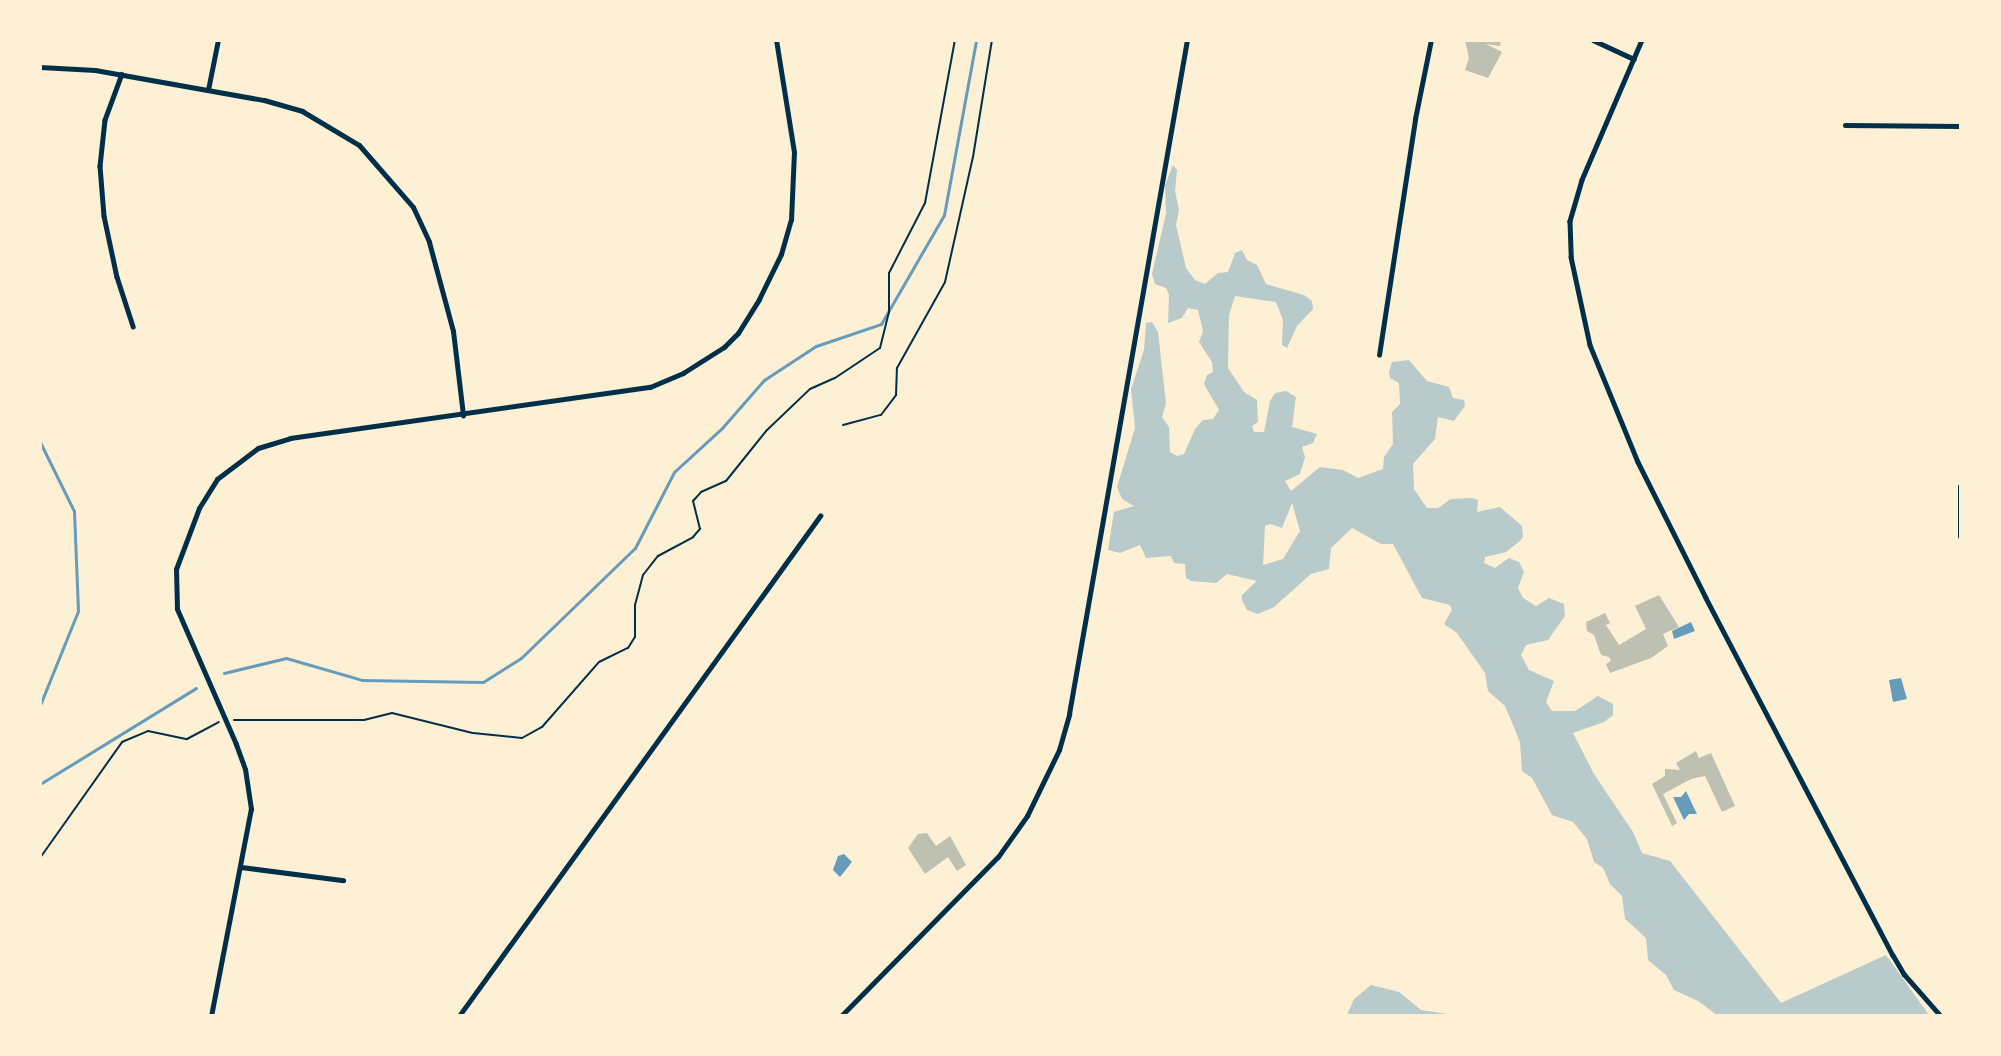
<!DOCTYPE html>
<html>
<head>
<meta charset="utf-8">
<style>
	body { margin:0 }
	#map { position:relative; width:2001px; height:1056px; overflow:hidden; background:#fdf0d5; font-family:"Public Sans",sans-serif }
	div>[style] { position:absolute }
	.green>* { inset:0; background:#b9caca }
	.water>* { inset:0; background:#669bbc }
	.stream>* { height:3px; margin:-1.5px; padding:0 1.5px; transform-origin:1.5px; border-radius:1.5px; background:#669bbc }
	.building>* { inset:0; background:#bec0b2 }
	.path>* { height:2px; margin:-1px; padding:0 1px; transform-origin:1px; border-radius:1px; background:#003049 }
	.minor>* { height:4.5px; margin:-2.25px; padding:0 2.25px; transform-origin:2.25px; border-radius:2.25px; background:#003049 }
	.tertiary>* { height:5px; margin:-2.5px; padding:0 2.5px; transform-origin:2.5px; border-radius:2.5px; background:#003049 }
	span { translate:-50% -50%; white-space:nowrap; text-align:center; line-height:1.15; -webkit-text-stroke:5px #fdf0d5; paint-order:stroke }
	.frame { position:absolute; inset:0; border:42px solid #fdf0d5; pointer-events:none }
</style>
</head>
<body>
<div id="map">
	<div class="green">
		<div style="clip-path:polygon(evenodd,1173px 165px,1177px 170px,1175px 191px,1179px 210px,1176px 225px,1186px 268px,1195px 280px,1205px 284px,1218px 273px,1228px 272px,1235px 253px,1242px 250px,1247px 260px,1257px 265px,1266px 284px,1304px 295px,1312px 301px,1313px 309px,1297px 326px,1287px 348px,1282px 345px,1283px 320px,1276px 302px,1235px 296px,1229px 315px,1228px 368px,1244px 392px,1257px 400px,1258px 422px,1252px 426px,1254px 432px,1264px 432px,1270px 401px,1275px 393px,1286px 391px,1296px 397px,1292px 427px,1317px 434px,1313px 443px,1302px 447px,1305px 457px,1300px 474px,1285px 481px,1291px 491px,1320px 467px,1343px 470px,1358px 478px,1383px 469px,1384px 457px,1393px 444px,1392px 412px,1400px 404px,1399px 383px,1390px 378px,1389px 372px,1392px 362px,1409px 360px,1427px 381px,1449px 387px,1453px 398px,1464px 400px,1465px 406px,1454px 421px,1438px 417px,1435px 439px,1413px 464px,1414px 489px,1427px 508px,1438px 508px,1451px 499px,1472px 498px,1478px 500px,1477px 512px,1500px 507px,1522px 526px,1523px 537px,1520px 541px,1506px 552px,1485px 557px,1484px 563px,1495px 568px,1509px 558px,1519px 562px,1524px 572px,1518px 588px,1523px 598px,1536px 606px,1549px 598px,1564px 604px,1565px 616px,1548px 640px,1526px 645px,1521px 655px,1529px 670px,1554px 681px,1546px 702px,1552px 711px,1575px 711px,1598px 696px,1613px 704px,1613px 715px,1604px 722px,1573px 733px,1594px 774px,1633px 832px,1642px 853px,1670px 861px,1781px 1003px,1886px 955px,1929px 1015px,1717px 1015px,1698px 1001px,1674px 990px,1666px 975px,1648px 960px,1646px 938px,1625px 919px,1622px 896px,1610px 884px,1603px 868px,1594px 862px,1587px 839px,1573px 822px,1552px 815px,1532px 778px,1522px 771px,1520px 742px,1505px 706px,1488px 691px,1485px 673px,1457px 633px,1444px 624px,1452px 610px,1450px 605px,1422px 598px,1393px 544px,1381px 544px,1352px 528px,1331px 548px,1329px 569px,1311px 574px,1274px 607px,1258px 614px,1247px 610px,1242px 600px,1242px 595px,1257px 581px,1227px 574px,1216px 583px,1191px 581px,1186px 578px,1185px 564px,1174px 563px,1171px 556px,1146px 558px,1140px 545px,1120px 553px,1108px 550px,1114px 512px,1134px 506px,1122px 499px,1117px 487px,1135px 428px,1131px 389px,1144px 350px,1146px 323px,1152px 322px,1158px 332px,1166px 403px,1162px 417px,1169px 427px,1170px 452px,1177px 456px,1184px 454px,1195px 429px,1203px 420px,1213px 419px,1219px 410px,1204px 384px,1207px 375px,1213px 372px,1212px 362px,1199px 342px,1203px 331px,1198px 310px,1188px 308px,1182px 318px,1168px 323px,1169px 295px,1166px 288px,1155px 284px,1152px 274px,1166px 214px,1165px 185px,1173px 165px,1292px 503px,1300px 531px,1283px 559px,1263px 565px,1265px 526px,1270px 524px,1282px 528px,1292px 503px)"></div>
		<div style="clip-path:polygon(1371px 985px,1399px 992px,1421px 1010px,1454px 1015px,1347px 1015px,1354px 999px)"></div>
	</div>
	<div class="water">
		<div style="clip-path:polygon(1691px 622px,1695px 631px,1674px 639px,1672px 631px)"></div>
		<div style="clip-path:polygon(1901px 678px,1907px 699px,1893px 702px,1889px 680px)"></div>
		<div style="clip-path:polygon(1686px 791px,1697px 814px,1689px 814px,1684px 820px,1673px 797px,1681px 797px)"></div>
		<div style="clip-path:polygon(844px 854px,852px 862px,840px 877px,833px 870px,838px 856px)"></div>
	</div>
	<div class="stream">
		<div style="left:40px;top:442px;width:77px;rotate:63.8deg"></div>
		<div style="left:74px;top:511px;width:100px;rotate:87.7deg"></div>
		<div style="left:78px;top:611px;width:101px;rotate:112deg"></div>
		<div style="left:224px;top:673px;width:64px;rotate:-13.6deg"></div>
		<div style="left:286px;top:658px;width:79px;rotate:16.1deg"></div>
		<div style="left:362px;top:680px;width:121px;rotate:0.9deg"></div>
		<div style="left:483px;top:682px;width:45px;rotate:-32.3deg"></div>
		<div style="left:521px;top:658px;width:158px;rotate:-44deg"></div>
		<div style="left:635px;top:548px;width:85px;rotate:-62.8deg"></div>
		<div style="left:674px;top:472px;width:65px;rotate:-42.5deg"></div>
		<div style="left:722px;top:428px;width:64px;rotate:-48.8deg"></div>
		<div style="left:764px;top:380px;width:62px;rotate:-33.2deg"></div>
		<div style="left:816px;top:346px;width:69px;rotate:-18.7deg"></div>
		<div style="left:881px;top:324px;width:126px;rotate:-60deg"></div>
		<div style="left:944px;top:215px;width:178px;rotate:-79.6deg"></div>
		<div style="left:40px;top:784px;width:183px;rotate:-31.6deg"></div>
	</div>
	<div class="building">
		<div style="clip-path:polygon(1465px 40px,1501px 40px,1500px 46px,1486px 44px,1502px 52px,1488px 78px,1465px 70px,1469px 58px)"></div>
		<div style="clip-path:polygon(1659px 595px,1679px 627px,1663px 634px,1668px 646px,1651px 658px,1610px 673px,1606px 664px,1611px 661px,1609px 657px,1601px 655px,1594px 635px,1587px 631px,1586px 622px,1605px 613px,1610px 623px,1606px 625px,1619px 645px,1646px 629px,1635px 606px)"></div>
		<div style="clip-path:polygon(1696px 751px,1699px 758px,1711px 753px,1735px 806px,1722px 812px,1705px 776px,1691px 779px,1663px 794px,1677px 823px,1672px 826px,1652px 784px,1665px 776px,1665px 769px,1680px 770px,1676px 763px)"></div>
		<div style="clip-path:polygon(927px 833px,936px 846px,950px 836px,966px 865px,957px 871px,948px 857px,925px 874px,908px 848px,918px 834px)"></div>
	</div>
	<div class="path">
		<div style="left:843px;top:425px;width:39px;rotate:-15deg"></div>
		<div style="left:881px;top:415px;width:25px;rotate:-53deg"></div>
		<div style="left:896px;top:395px;width:27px;rotate:-88deg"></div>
		<div style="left:897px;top:368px;width:98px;rotate:-60.8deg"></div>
		<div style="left:945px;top:282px;width:128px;rotate:-77.4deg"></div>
		<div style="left:973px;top:157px;width:119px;rotate:-80.8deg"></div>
		<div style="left:234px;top:720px;width:130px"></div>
		<div style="left:364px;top:720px;width:29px;rotate:-14deg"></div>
		<div style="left:392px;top:713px;width:83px;rotate:13.9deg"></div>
		<div style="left:473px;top:733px;width:49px;rotate:5.8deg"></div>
		<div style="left:522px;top:738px;width:23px;rotate:-29deg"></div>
		<div style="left:542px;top:727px;width:86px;rotate:-48.8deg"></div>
		<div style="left:599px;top:662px;width:32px;rotate:-26deg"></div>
		<div style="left:628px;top:648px;width:13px;rotate:-58deg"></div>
		<div style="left:635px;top:637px;width:32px;rotate:-90deg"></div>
		<div style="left:635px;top:605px;width:31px;rotate:-75deg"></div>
		<div style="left:643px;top:575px;width:24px;rotate:-52deg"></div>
		<div style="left:658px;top:556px;width:40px;rotate:-28deg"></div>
		<div style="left:693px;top:537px;width:11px;rotate:-49deg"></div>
		<div style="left:700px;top:529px;width:29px;rotate:-104deg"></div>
		<div style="left:693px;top:501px;width:12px;rotate:-48deg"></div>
		<div style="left:701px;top:492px;width:27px;rotate:-24deg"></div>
		<div style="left:726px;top:481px;width:64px;rotate:-51.3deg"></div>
		<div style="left:766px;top:431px;width:61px;rotate:-43.7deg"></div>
		<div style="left:810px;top:389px;width:27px;rotate:-24deg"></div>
		<div style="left:835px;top:378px;width:54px;rotate:-33.7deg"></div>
		<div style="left:880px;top:348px;width:36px;rotate:-76deg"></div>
		<div style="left:889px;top:313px;width:40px;rotate:-90deg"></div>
		<div style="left:889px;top:273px;width:79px;rotate:-62.8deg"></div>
		<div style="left:925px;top:203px;width:166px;rotate:-79.6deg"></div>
		<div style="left:40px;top:858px;width:142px;rotate:-54.7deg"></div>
		<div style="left:122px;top:742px;width:28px;rotate:-23deg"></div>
		<div style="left:148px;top:731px;width:40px;rotate:12deg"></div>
		<div style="left:187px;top:739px;width:36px;rotate:-28deg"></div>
	</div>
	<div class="minor">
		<div style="left:1593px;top:40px;width:45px;rotate:24.9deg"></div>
		<div style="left:1642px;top:40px;width:152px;rotate:113.2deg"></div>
		<div style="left:1582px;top:180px;width:43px;rotate:106.3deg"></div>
		<div style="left:1570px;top:221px;width:36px;rotate:88deg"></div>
		<div style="left:1571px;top:257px;width:90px;rotate:77.8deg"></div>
		<div style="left:1590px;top:345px;width:126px;rotate:67.7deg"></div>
		<div style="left:1638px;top:462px;width:152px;rotate:63.4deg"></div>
		<div style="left:1706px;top:598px;width:403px;rotate:62.4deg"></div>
		<div style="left:1893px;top:955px;width:22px;rotate:60deg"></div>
		<div style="left:1904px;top:974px;width:56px;rotate:48.6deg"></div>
		<div style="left:122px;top:74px;width:49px;rotate:110.3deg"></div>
		<div style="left:105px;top:120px;width:46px;rotate:96.2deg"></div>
		<div style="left:100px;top:166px;width:50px;rotate:85.4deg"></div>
		<div style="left:104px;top:216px;width:62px;rotate:78deg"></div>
		<div style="left:117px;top:277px;width:52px;rotate:71.9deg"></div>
		<div style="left:208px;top:90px;width:51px;rotate:-78.7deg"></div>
		<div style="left:1845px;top:125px;width:115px;rotate:0.5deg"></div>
		<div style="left:1379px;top:355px;width:239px;rotate:-81.3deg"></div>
		<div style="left:1415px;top:119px;width:81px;rotate:-78.6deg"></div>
		<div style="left:241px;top:867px;width:103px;rotate:7.3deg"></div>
		<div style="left:459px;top:1016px;width:617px;rotate:-54.17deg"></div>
		<div style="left:841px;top:1016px;width:223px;rotate:-45.4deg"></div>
		<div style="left:998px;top:857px;width:50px;rotate:-54.7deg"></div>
		<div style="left:1027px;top:816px;width:73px;rotate:-64.1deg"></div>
		<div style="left:1059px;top:750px;width:37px;rotate:-74deg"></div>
		<div style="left:1069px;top:714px;width:684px;rotate:-80.07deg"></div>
	</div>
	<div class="tertiary">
		<div style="left:40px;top:67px;width:55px;rotate:3.1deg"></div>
		<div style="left:95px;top:70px;width:172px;rotate:10.1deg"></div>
		<div style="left:264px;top:100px;width:40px;rotate:16deg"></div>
		<div style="left:302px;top:111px;width:66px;rotate:30.8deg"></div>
		<div style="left:359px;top:145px;width:82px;rotate:48.9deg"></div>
		<div style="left:413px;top:207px;width:38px;rotate:65deg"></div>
		<div style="left:429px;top:242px;width:92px;rotate:74.9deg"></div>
		<div style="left:453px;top:331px;width:85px;rotate:83.2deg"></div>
		<div style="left:1960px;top:486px;width:50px;rotate:90deg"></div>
		<div style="left:211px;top:1016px;width:211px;rotate:-79.1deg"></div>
		<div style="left:251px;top:809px;width:40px;rotate:-98.5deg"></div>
		<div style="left:245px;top:769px;width:27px;rotate:-110deg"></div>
		<div style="left:236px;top:744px;width:147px;rotate:-113.6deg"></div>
		<div style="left:177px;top:609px;width:40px;rotate:-91.4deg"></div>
		<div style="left:176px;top:569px;width:65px;rotate:-69.3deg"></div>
		<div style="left:199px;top:508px;width:34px;rotate:-58deg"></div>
		<div style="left:217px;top:479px;width:51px;rotate:-37.1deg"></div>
		<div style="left:258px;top:448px;width:34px;rotate:-17deg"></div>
		<div style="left:290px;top:438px;width:364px;rotate:-8.1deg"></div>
		<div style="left:650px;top:387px;width:36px;rotate:-23deg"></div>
		<div style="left:683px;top:373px;width:49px;rotate:-32.4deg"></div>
		<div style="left:724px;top:347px;width:20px;rotate:-45deg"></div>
		<div style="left:738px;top:333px;width:40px;rotate:-58deg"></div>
		<div style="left:759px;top:299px;width:50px;rotate:-63.9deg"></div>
		<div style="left:781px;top:254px;width:35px;rotate:-74deg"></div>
		<div style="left:791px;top:220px;width:68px;rotate:-87.5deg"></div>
		<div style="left:794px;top:152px;width:113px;rotate:-99.1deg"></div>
	</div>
	<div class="frame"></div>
</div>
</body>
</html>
